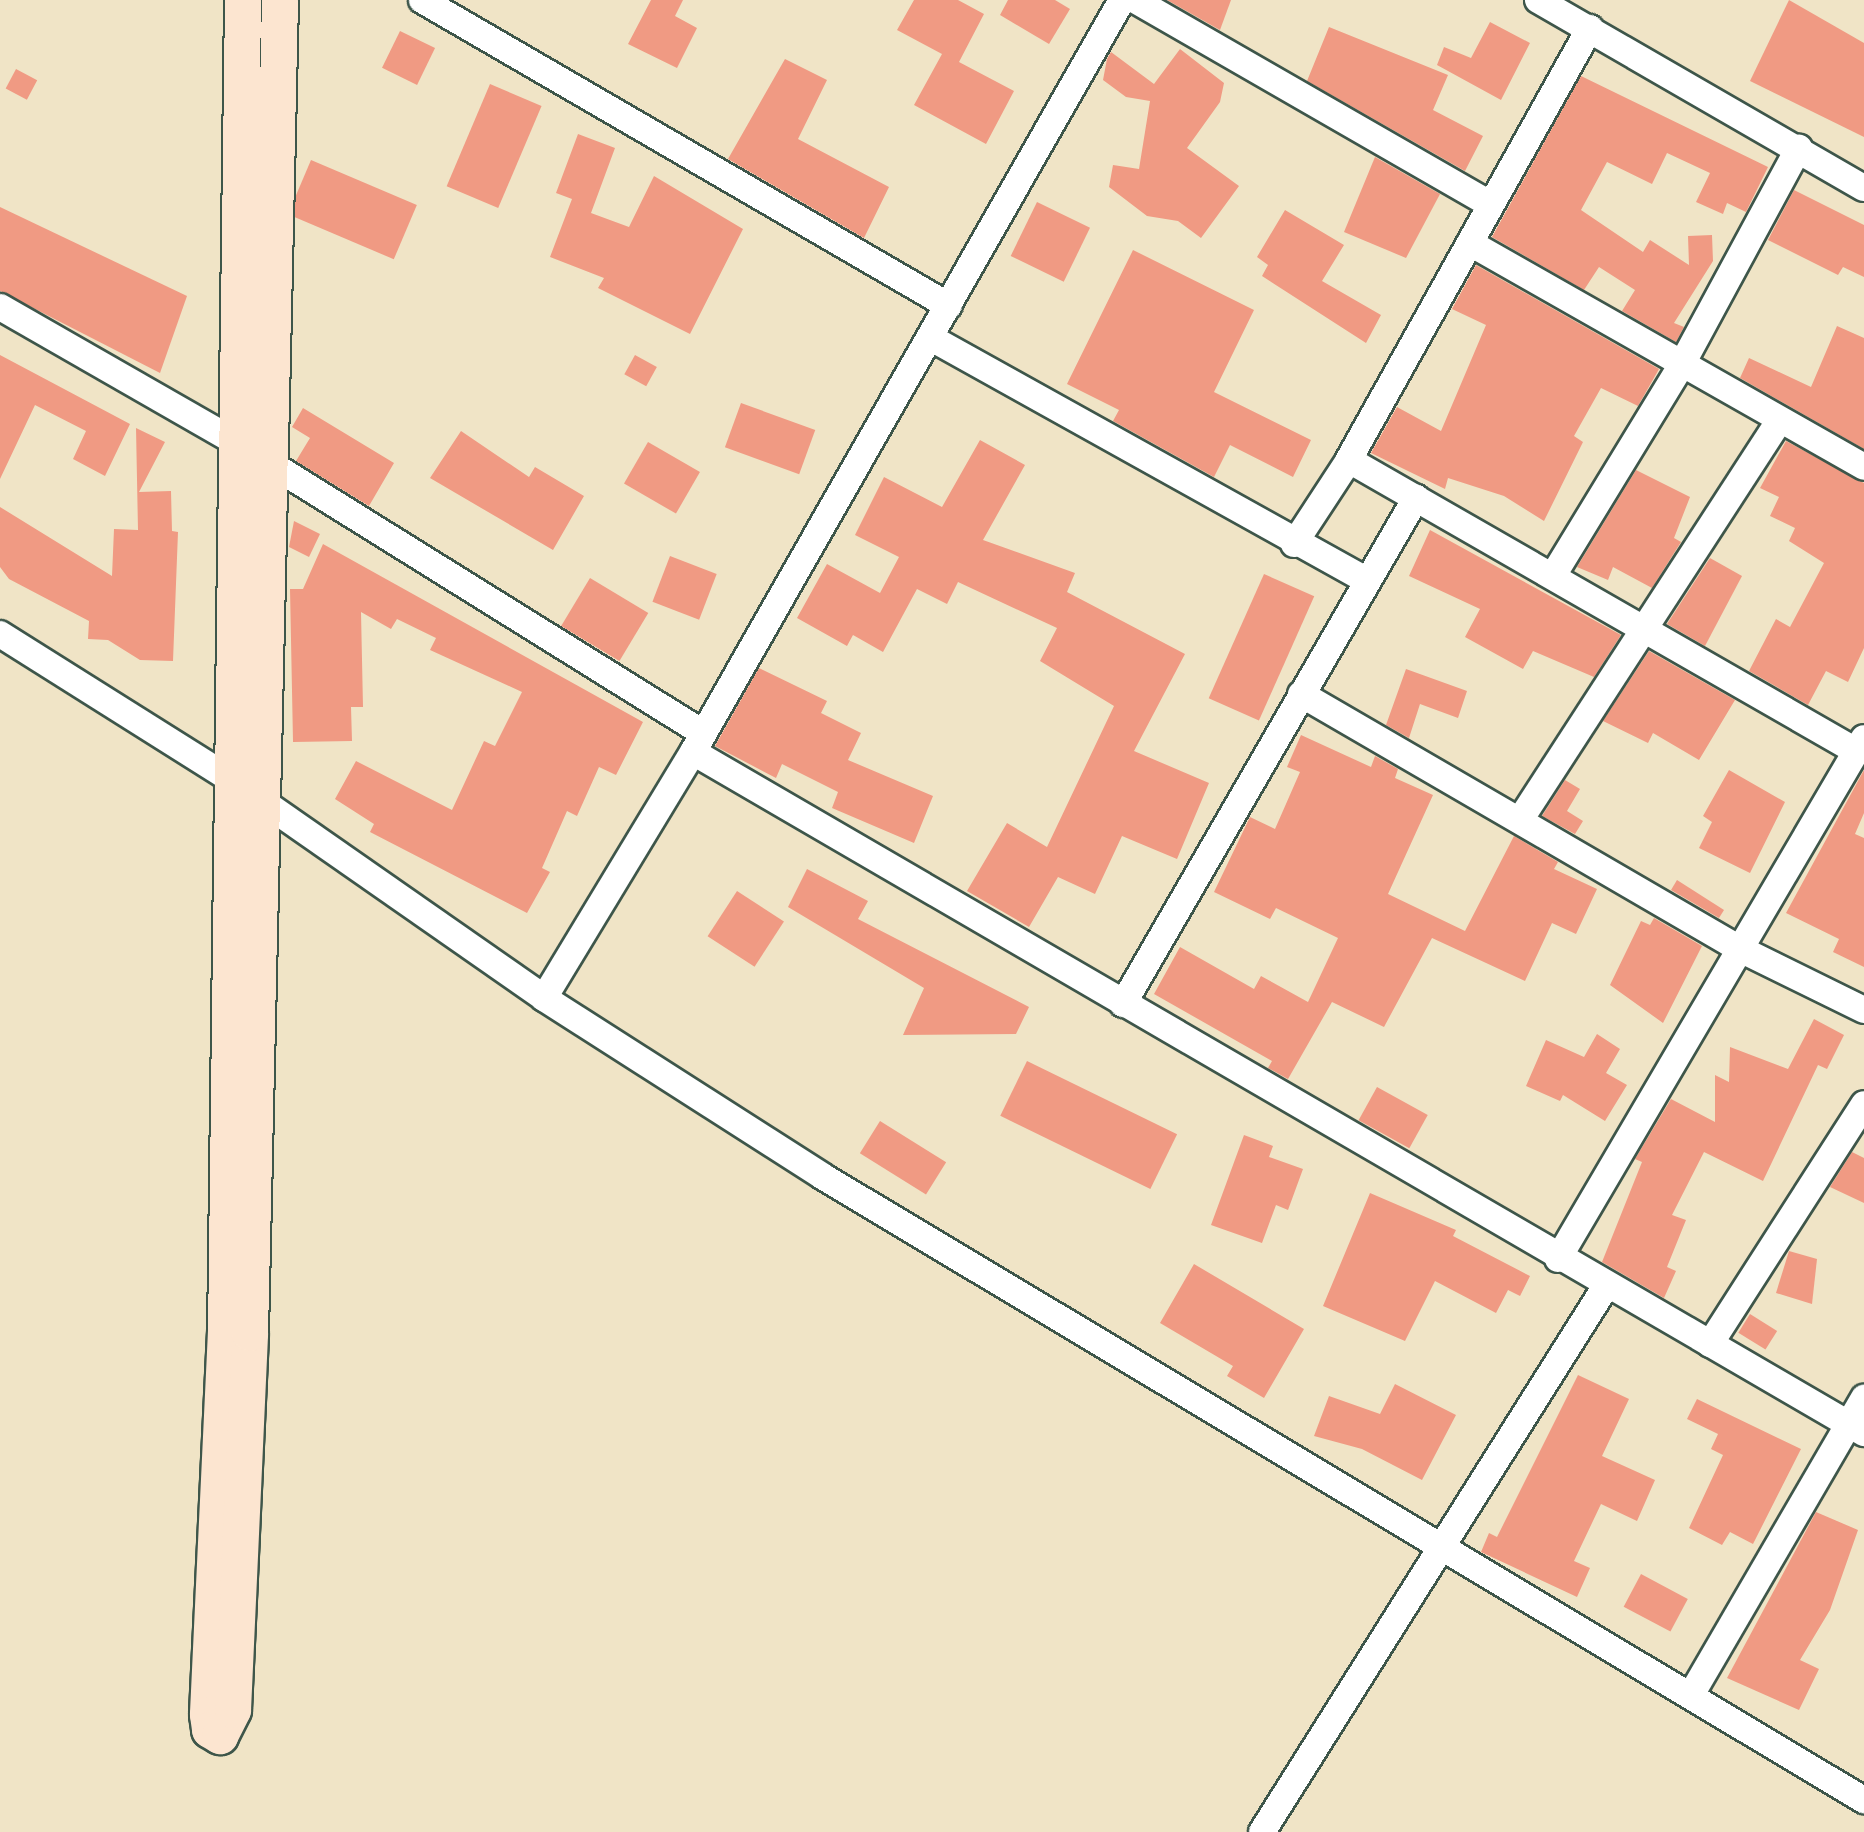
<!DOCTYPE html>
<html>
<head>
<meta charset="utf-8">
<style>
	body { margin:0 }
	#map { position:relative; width:1864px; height:1832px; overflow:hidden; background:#f0e4c6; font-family:"Shantell Sans",sans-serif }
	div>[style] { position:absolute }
	.building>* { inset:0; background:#f09a83; transform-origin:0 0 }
	.roads { filter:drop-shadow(2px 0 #3e564a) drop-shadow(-2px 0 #3e564a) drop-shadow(0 2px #3e564a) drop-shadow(0 -2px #3e564a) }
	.street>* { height:26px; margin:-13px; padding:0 13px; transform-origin:13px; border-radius:13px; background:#fff }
	.secondary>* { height:36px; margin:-18px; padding:0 18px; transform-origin:18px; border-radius:18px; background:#fce5d0 }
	span { translate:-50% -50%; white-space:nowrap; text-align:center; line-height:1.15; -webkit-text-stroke:6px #fcf5e5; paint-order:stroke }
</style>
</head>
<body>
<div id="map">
	<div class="building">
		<div style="clip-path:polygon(651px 0,683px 0,675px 16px,697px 28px,677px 68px,628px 44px)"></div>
		<div style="clip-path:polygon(914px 0,958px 0,984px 14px,959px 62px,1014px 91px,986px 144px,914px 105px,942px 54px,897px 30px)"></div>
		<div style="clip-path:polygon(1008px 0,1055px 0,1070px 9px,1049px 44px,1000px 15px)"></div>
		<div style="clip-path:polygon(1167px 0,1231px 0,1220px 30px)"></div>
		<div style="clip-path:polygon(1789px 0,1864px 43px,1864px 137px,1750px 81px)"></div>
		<div style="clip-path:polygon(1490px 22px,1530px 43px,1501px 100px,1437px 65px,1444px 47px,1471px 58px)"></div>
		<div style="clip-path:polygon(1329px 27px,1448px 75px,1433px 110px,1483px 136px,1465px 171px,1307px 81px)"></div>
		<div style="left:400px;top:31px;width:39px;height:41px;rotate:26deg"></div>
		<div style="clip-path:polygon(1180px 49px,1224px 83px,1220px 102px,1187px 148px,1239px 186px,1201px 238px,1178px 221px,1147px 216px,1109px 187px,1113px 165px,1139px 169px,1150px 101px,1126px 97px,1103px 80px,1107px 59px,1111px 52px,1154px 84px)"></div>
		<div style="clip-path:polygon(785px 59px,827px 80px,798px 139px,889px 187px,864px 238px,728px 159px)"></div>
		<div style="left:16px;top:69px;width:24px;height:22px;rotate:28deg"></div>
		<div style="clip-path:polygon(1581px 76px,1768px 167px,1746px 212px,1727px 203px,1723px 214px,1696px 202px,1710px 173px,1667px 153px,1652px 184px,1607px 162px,1581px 210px,1643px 252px,1650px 240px,1689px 265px,1688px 236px,1712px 235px,1713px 261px,1674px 323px,1684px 327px,1676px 342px,1622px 311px,1635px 290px,1599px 267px,1584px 290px,1492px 237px)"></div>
		<div style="left:490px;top:84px;width:56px;height:111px;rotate:23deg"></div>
		<div style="clip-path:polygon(578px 134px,615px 148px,591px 213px,629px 227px,654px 176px,743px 229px,690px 334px,598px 288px,604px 278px,550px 257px,572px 199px,556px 193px)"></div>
		<div style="clip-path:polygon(1375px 157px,1440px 194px,1406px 258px,1344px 232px)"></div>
		<div style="left:311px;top:160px;width:115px;height:59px;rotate:23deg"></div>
		<div style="clip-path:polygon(1794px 190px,1864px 225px,1864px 277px,1843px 267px,1838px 275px,1768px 240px)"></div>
		<div style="left:1037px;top:202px;width:59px;height:60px;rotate:26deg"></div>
		<div style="clip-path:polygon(0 207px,187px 296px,160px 373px,0 291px)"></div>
		<div style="clip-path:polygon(1285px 210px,1344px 245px,1322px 281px,1381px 315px,1366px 343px,1262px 276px,1268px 265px,1257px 257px)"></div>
		<div style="clip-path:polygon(1133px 250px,1254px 310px,1214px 392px,1311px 440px,1293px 477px,1230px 445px,1214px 477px,1113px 421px,1119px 410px,1067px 384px)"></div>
		<div style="clip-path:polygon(1476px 265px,1659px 369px,1638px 406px,1601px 388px,1574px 436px,1583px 442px,1544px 521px,1504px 496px,1448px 478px,1445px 489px,1371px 453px,1397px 407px,1441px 431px,1486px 325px,1452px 309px)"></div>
		<div style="clip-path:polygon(1837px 326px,1864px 338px,1864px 449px,1740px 378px,1749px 358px,1811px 387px)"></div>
		<div style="clip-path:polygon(0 355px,130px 424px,105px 476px,73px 459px,86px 431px,35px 405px,0 479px)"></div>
		<div style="left:635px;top:355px;width:25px;height:22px;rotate:29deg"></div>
		<div style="left:741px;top:403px;width:79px;height:47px;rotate:20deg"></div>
		<div style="clip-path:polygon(303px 408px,394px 463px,369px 506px,296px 461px,310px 438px,292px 427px)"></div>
		<div style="clip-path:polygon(136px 428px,165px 442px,139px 492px,171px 491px,172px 531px,178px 532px,173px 661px,140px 660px,108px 640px,88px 639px,89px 621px,9px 579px,0 567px,0 507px,112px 576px,114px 529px,138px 530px)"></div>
		<div style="clip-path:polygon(461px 431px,529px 477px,535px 467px,584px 496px,553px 550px,430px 478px)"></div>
		<div style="clip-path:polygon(980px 440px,1025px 465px,983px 540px,1075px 573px,1067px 592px,1185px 654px,1134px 751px,1209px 783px,1177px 859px,1122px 836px,1095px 894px,1058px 877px,1029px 927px,967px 891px,1007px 823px,1047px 847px,1114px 706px,1040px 661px,1057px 628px,958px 582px,947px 604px,917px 589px,883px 652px,853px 635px,847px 646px,797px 618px,827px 564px,880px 593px,899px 557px,855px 535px,884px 477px,942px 507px)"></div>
		<div style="clip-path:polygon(1786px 441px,1864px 483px,1864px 648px,1848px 682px,1826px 671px,1808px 705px,1749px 671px,1776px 619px,1790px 627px,1824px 563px,1789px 541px,1795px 528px,1770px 516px,1779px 497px,1760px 488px)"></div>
		<div style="left:648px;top:442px;width:60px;height:48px;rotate:30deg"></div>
		<div style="clip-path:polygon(1636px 470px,1690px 497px,1674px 538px,1681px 542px,1652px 588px,1613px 567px,1608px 580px,1577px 567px)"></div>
		<div style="clip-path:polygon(294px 521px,320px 534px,309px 557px,289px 547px)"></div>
		<div style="clip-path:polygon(1430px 530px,1621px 635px,1594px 677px,1533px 651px,1523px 669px,1465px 637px,1480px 609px,1409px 576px)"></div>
		<div style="clip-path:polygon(323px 544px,643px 722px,616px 775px,599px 767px,577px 816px,567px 811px,542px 868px,550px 872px,527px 913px,370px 832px,374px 824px,335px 799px,356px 761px,452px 810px,484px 741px,495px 746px,522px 692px,430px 650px,436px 638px,397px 619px,391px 629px,361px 612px,363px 707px,351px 707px,352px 741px,293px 742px,290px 589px,303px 589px)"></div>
		<div style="left:670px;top:556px;width:50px;height:49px;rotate:21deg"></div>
		<div style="clip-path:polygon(1710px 558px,1742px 576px,1705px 646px,1667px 624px)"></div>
		<div style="left:1264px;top:574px;width:55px;height:136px;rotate:24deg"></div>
		<div style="left:590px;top:578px;width:68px;height:56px;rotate:31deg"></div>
		<div style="clip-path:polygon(1649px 651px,1735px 700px,1699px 760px,1653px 733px,1648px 743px,1603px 721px)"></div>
		<div style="clip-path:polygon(759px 668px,827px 701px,821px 713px,861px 733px,848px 760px,933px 796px,914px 843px,832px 808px,838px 792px,782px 764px,776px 778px,715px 746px)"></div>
		<div style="clip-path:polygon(1406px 669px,1467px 691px,1458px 718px,1420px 704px,1409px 738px,1386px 725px)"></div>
		<div style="clip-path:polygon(1301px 735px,1371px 767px,1375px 756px,1398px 769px,1395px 778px,1433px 795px,1388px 894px,1465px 931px,1514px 836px,1558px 862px,1554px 869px,1597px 889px,1576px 934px,1552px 923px,1525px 981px,1432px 938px,1384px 1027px,1332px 1002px,1288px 1079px,1268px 1068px,1272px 1061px,1154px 994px,1180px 947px,1254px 989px,1261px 976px,1308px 1002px,1338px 938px,1276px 908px,1270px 919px,1214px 892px,1250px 817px,1275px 829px,1300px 772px,1287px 767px)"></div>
		<div style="clip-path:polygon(1729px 770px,1785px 802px,1750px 873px,1699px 848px,1712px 822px,1703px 816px)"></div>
		<div style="clip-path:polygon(1864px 770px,1864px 813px,1855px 834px,1864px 838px,1864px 967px,1833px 952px,1839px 939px,1786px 913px)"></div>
		<div style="clip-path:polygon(1565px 780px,1580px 789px,1567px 811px,1583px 821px,1575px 834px,1542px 816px)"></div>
		<div style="clip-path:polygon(807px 869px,868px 901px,858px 919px,1029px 1007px,1016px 1034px,903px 1035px,924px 988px,788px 907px)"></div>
		<div style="clip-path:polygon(1677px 880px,1724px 910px,1719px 918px,1671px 890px)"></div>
		<div style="left:737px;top:891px;width:56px;height:54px;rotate:33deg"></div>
		<div style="clip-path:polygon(1654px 918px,1702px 946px,1663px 1023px,1610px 985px,1641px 921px,1650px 925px)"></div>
		<div style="clip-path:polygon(1814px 1019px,1844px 1035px,1827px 1069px,1818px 1065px,1763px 1181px,1704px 1152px,1672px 1215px,1686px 1220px,1667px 1267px,1676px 1271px,1664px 1298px,1602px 1262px,1642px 1162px,1635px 1159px,1671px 1099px,1715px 1122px,1715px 1075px,1729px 1082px,1730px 1047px,1788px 1069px)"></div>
		<div style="clip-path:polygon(1597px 1034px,1620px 1049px,1606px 1073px,1627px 1085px,1605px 1121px,1563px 1095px,1560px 1101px,1526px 1086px,1546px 1040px,1584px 1057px)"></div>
		<div style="left:1027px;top:1061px;width:167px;height:61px;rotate:26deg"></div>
		<div style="left:1377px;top:1087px;width:58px;height:38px;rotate:29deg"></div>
		<div style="left:880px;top:1121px;width:78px;height:38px;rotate:32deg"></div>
		<div style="clip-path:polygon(1244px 1135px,1273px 1146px,1269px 1157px,1303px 1169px,1288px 1210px,1276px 1205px,1262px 1243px,1211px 1225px)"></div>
		<div style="clip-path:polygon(1852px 1152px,1864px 1158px,1864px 1203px,1830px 1187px)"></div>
		<div style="clip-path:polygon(1370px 1193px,1456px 1230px,1453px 1236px,1530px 1276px,1520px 1296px,1508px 1290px,1496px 1313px,1435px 1281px,1405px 1341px,1323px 1306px)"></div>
		<div style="clip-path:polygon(1789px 1251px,1817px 1259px,1812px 1304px,1776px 1293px)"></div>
		<div style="clip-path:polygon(1194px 1264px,1304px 1329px,1264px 1398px,1227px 1376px,1233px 1366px,1160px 1323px)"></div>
		<div style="left:1750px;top:1314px;width:32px;height:22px;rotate:32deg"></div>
		<div style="clip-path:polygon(1578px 1375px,1629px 1399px,1602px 1456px,1655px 1480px,1637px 1521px,1601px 1504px,1574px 1561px,1590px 1568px,1577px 1597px,1481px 1552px,1489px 1533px,1497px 1537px)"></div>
		<div style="clip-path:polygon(1395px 1384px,1456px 1415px,1422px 1480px,1362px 1449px,1314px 1436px,1329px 1396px,1380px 1414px)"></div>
		<div style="clip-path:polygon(1697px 1399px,1801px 1449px,1753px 1544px,1730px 1532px,1722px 1545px,1689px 1528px,1723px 1455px,1711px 1449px,1718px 1434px,1687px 1419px)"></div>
		<div style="clip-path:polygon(1816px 1512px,1858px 1530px,1830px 1610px,1800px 1660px,1819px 1669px,1799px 1710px,1727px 1678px)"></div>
		<div style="left:1641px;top:1574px;width:53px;height:37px;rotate:28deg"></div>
	</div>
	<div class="roads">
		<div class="street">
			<div style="left:422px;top:0;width:609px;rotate:30.14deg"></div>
			<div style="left:1135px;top:0;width:409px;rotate:29.9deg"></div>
			<div style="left:1538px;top:0;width:376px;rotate:30deg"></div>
			<div style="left:1590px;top:28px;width:495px;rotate:119.2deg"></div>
			<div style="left:1349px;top:460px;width:585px;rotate:29.85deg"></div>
			<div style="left:1470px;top:243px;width:453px;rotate:29.6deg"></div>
			<div style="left:0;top:307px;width:270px;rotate:29.8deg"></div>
			<div style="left:234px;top:441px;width:552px;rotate:31.91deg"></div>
			<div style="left:931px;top:338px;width:496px;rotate:29.1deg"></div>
			<div style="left:1294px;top:544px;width:100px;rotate:-56.8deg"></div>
			<div style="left:1554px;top:574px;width:246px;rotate:-58.6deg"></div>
			<div style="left:1682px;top:364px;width:246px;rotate:-61.6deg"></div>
			<div style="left:0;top:634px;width:271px;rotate:32.2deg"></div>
			<div style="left:229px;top:778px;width:384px;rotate:34.9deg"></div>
			<div style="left:544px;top:998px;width:330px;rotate:32.6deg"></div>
			<div style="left:822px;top:1176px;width:1215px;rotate:30.92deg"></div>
			<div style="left:1301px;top:694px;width:508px;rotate:30.15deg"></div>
			<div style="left:1740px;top:949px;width:138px;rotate:26.2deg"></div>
			<div style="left:693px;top:752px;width:1355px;rotate:30.18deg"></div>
			<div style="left:1522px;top:817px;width:473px;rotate:-57deg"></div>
			<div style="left:544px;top:998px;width:288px;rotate:-58.8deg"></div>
			<div style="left:693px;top:752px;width:866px;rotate:-60.3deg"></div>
			<div style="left:1123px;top:1004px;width:585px;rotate:-59.93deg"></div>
			<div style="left:1558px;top:1259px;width:604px;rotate:-59.57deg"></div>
			<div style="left:1710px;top:1344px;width:285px;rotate:-57.3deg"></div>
			<div style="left:1691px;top:1695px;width:344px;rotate:-59.8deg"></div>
			<div style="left:1262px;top:1832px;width:645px;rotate:-57.79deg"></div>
		</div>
		<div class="secondary">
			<div style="left:243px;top:0;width:1331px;rotate:90.73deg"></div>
			<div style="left:226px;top:1331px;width:384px;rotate:92.7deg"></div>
			<div style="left:208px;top:1715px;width:15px;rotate:82deg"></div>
			<div style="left:210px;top:1730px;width:12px;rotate:31deg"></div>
			<div style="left:220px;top:1736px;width:29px;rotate:-63deg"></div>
			<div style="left:233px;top:1710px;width:377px;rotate:-87.4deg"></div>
			<div style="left:250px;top:1333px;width:1333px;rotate:-88.71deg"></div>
		</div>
	</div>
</div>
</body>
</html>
